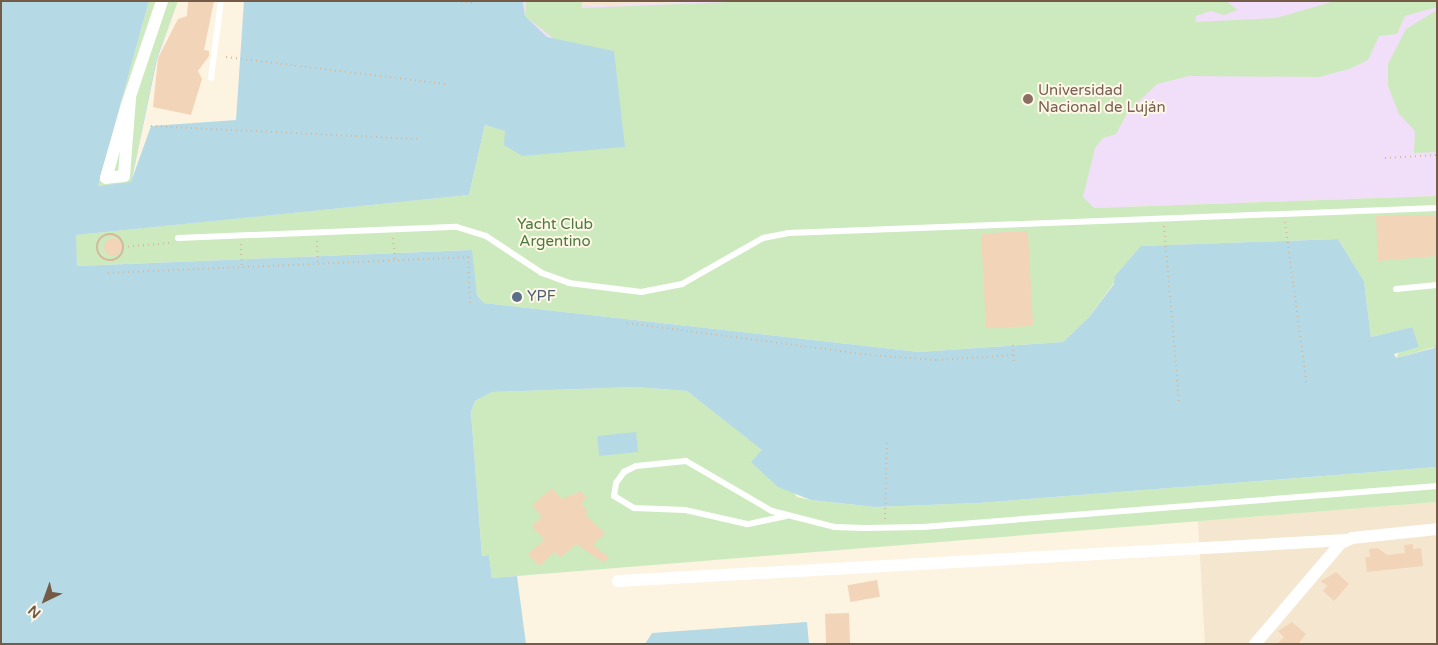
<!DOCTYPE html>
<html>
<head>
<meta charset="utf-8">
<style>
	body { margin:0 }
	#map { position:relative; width:1438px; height:645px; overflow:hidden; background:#fcf4e1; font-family:"Varela Round",sans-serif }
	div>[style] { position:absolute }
	.residential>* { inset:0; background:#f4e6cf }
	.education>* { inset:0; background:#f1def8 }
	.green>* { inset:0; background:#cdeabf }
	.water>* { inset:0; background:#b5dae6; transform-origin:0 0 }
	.building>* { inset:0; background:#f2d4b8; transform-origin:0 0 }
	.round { border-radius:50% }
	.path>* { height:2px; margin-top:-1px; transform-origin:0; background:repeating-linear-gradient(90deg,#d6b89b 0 1px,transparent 0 5px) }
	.path>.ring { margin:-1px; padding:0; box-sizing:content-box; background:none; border:2px solid #d6b89b; border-radius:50% }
	.lane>* { height:6px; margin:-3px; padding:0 3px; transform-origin:3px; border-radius:3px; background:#fff }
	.street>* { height:12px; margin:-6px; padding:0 6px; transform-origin:6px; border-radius:6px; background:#fff }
	.dots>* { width:14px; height:14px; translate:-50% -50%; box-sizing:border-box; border:2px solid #fff8e7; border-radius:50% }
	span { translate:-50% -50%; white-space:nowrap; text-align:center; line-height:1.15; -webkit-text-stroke:4px #fff8e7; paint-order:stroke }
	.education-label { font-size:15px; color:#785e54 }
	.left { translate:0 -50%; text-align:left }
	.park-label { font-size:15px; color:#4c7940 }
	.service-label { font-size:15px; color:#4e5e75 }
	.frame { position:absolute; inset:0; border:2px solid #735b48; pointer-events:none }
	.north { position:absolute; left:20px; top:575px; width:50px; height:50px; -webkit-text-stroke:4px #fff8e7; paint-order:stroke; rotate:222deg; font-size:14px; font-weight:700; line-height:20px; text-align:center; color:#735b48 }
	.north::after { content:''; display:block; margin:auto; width:18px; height:22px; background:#735b48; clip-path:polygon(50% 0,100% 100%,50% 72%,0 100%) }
</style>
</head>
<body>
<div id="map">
	<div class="residential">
		<div style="clip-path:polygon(536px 1px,712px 1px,560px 7px)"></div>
		<div style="clip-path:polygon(1437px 502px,1437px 644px,1205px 644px,1198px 521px)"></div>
	</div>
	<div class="education">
		<div style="clip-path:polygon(523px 1px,560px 7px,712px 1px,1437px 1px,1437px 196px,634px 224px,525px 16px)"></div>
	</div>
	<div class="green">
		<div style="clip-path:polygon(149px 1px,178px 1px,156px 59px,131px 183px,98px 186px)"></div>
		<div style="clip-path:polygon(526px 1px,582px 1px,582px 8px,757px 1px,1226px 1px,1238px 10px,1224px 15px,1210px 11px,1196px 16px,1195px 22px,1276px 18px,1335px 1px,1437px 1px,1437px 7px,1405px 16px,1397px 34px,1379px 36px,1368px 60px,1349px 69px,1319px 77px,1189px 76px,1157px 84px,1128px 112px,1116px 134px,1103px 138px,1095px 148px,1083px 197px,1094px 208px,1437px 196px,1437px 342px,1435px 347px,1396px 358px,1412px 327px,1371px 337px,1364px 281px,1338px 239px,1141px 246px,1089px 317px,1063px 342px,919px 352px,484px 303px,477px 295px,471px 250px,77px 266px,75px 235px,469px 195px,485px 125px,506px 131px,554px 39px,525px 16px)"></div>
		<div style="clip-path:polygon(1437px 10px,1437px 152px,1414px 153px,1415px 131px,1399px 114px,1388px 86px,1388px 64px,1406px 29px)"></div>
		<div style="clip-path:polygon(636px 387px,687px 391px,763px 450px,797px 497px,811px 500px,875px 507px,979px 503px,1437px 467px,1437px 502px,492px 578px,489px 555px,482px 556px,471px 412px,475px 401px,492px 392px)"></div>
	</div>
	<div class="water">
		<div style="clip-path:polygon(1px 1px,149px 1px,98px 186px,131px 182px,156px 59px,178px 1px,157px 59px,132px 179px,151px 126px,236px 120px,244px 1px,523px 1px,525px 16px,547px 37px,614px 51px,625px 147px,522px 156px,504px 145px,505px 131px,485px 125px,469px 195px,76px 235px,77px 266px,472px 250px,477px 295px,484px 303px,919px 352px,1063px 342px,1089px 317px,1114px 284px,1115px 276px,1141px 246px,1338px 239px,1364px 281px,1371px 337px,1412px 327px,1419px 347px,1394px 354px,1396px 358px,1434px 348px,1437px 342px,1437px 467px,979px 503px,875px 507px,811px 500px,778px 487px,751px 462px,762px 450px,687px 391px,636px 387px,492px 392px,475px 401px,471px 412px,482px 556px,489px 555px,492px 578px,517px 576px,526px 644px,1px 644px)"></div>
		<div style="left:636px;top:432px;width:20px;height:39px;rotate:84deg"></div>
		<div style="clip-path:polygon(807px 622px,809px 644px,645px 644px,652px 633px)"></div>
	</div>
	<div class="building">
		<div style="clip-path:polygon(188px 1px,214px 1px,204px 50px,209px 51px,209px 56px,198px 71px,202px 79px,191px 115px,153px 107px,158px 58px,178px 19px,187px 16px)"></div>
		<div style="clip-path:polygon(1401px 215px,1437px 215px,1437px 256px,1378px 261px,1376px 216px)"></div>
		<div style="left:1028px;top:231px;width:95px;height:47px;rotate:87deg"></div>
		<div class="round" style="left:104px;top:238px;width:18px;height:18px"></div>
		<div style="clip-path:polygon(552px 488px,562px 499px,581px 491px,587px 498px,581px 503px,588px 512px,585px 514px,605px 533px,593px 545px,608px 557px,604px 563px,576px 544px,560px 558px,555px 552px,539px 566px,528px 554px,544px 540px,532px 526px,542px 517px,532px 505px)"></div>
		<div style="clip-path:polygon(1413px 544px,1413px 549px,1421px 548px,1423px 566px,1367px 572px,1365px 557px,1370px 557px,1369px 549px,1378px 548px,1387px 555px,1405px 553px,1404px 545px)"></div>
		<div style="clip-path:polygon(1336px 572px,1349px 584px,1334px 601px,1323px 591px,1327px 586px,1321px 581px)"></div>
		<div style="left:877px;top:580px;width:17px;height:30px;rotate:80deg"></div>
		<div style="left:849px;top:613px;width:31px;height:24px;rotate:88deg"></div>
		<div style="clip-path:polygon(1292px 622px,1306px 634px,1298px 644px,1277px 644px,1284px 637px,1278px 631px)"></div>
	</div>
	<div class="path">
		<div style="left:456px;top:1px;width:17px;rotate:7deg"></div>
		<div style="left:226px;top:57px;width:223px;rotate:7deg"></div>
		<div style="left:151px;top:126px;width:266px;rotate:2.8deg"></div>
		<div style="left:1385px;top:158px;width:52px;rotate:-3.3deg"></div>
		<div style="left:1285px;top:222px;width:165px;rotate:82.4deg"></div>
		<div style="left:1164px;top:226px;width:176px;rotate:85.1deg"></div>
		<div class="ring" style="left:97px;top:234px;width:24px;height:24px"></div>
		<div style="left:393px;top:238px;width:22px;rotate:85deg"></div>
		<div style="left:317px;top:241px;width:23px;rotate:88deg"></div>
		<div style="left:241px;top:244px;width:23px;rotate:88deg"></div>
		<div style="left:123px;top:247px;width:47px;rotate:-4.9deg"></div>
		<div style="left:468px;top:257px;width:50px;rotate:87.7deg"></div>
		<div style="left:108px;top:273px;width:364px;rotate:-2.5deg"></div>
		<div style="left:627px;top:323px;width:245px;rotate:7.5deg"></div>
		<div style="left:870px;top:355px;width:67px;rotate:4.3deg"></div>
		<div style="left:937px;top:360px;width:77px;rotate:-3.7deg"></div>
		<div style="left:1013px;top:345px;width:19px;rotate:87deg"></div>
		<div style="left:885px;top:519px;width:80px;rotate:-88.6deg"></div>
	</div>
	<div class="lane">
		<div style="left:211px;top:78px;width:78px;rotate:-82.6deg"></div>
		<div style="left:178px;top:238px;width:279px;rotate:-2.3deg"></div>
		<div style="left:457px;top:227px;width:30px;rotate:17deg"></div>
		<div style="left:486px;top:236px;width:67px;rotate:33.5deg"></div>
		<div style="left:542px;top:273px;width:29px;rotate:20deg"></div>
		<div style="left:569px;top:283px;width:73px;rotate:7.1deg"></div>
		<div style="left:641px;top:292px;width:42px;rotate:-11deg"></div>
		<div style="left:682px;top:284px;width:93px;rotate:-29.6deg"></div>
		<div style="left:763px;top:238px;width:25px;rotate:-11deg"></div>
		<div style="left:788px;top:233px;width:649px;rotate:-2.21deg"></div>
		<div style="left:1396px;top:289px;width:41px;rotate:-5.6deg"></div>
		<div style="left:786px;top:516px;width:40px;rotate:168deg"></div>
		<div style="left:747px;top:524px;width:64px;rotate:-167.3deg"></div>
		<div style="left:685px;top:510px;width:51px;rotate:-177.8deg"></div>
		<div style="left:634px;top:508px;width:23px;rotate:-149deg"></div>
		<div style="left:614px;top:496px;width:13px;rotate:-81deg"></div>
		<div style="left:616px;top:483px;width:14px;rotate:-54deg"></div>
		<div style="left:624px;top:472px;width:13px;rotate:-27deg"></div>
		<div style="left:636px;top:466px;width:50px;rotate:-5.7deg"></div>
		<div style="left:686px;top:461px;width:99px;rotate:30.2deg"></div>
		<div style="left:772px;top:511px;width:65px;rotate:14.3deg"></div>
		<div style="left:835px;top:527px;width:29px;rotate:2deg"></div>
		<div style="left:864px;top:528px;width:59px;rotate:-1deg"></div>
		<div style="left:923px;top:527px;width:516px;rotate:-4.56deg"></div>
	</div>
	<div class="street">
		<div style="left:130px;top:98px;width:78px;rotate:94.4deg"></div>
		<div style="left:124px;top:176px;width:18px;rotate:174deg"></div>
		<div style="left:106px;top:178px;width:76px;rotate:-74deg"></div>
		<div style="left:127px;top:105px;width:110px;rotate:-71.4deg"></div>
		<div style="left:618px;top:581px;width:729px;rotate:-3.22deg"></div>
		<div style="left:1255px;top:644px;width:133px;rotate:-49.6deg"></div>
		<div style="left:1341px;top:543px;width:12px;rotate:-24deg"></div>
		<div style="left:1352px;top:538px;width:85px;rotate:-6deg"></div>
	</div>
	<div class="dots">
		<div style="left:1028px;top:99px;background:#8d6e63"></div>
		<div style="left:517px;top:297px;background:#5c6f8a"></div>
	</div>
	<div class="education-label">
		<span class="left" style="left:1038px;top:99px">Universidad<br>Nacional de Luján</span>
	</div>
	<div class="park-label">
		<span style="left:555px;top:233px">Yacht Club<br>Argentino</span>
	</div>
	<div class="service-label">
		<span class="left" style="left:527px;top:297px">YPF</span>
	</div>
	<div class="frame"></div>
	<div class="north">N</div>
</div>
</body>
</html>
